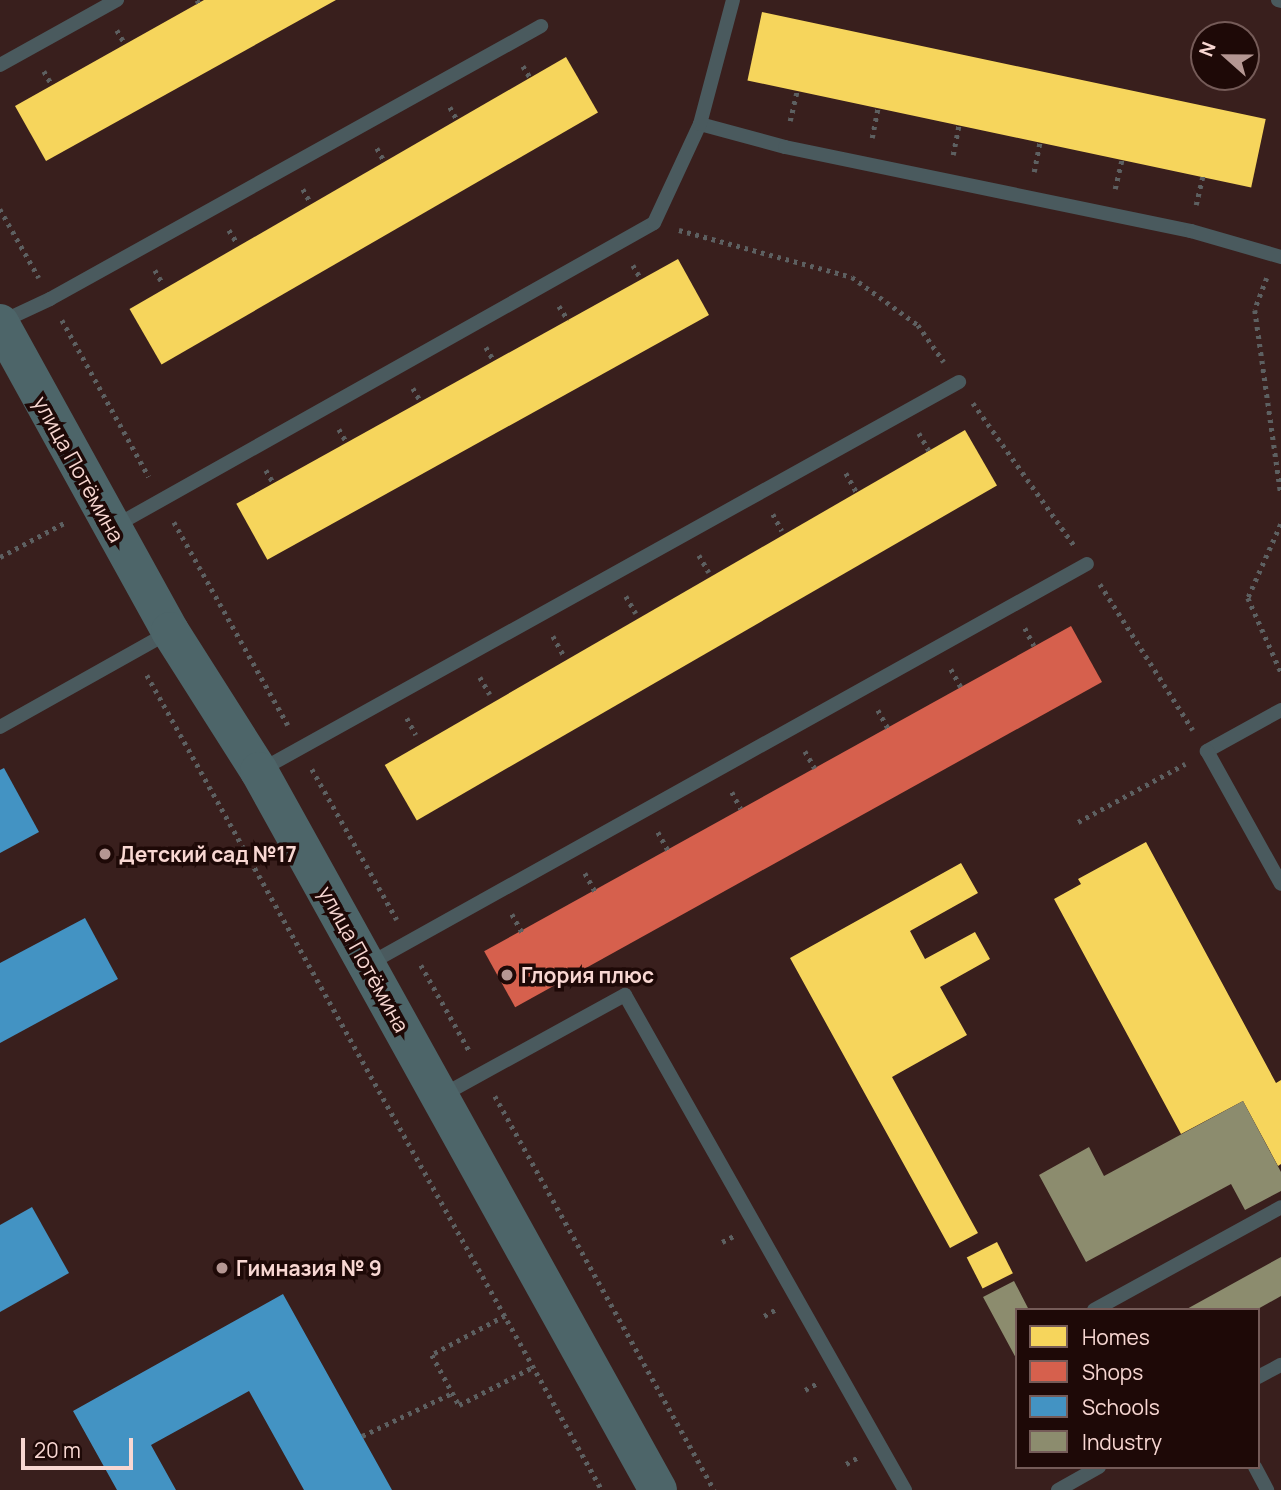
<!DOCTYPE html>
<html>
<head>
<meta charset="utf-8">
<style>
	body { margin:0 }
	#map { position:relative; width:1281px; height:1490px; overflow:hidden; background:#391f1d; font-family:Manrope,sans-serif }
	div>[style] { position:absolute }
	.homes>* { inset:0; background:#f6d55c; transform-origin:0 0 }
	.shops>* { inset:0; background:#d6604d; transform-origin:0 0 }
	.schools>* { inset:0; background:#4393c3 }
	.industry>* { inset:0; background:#8c8c6e }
	.path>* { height:4.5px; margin-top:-2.25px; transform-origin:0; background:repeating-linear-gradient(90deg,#5d6061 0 3.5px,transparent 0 8.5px) }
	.lane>* { height:14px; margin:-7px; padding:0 7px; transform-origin:7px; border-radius:7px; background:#4a5a5e }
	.secondary>* { height:38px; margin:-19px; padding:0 19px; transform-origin:19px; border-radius:19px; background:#4d6569 }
	.dots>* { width:19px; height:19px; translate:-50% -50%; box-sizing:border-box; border:4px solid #1e0907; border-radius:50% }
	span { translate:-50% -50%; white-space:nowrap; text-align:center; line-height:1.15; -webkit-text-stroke:7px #1e0907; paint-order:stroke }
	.street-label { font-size:21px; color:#f8d7d2 }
	.poi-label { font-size:21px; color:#f8d7d2; font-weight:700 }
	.left { translate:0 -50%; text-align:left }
	.legend { position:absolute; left:1015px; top:1308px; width:245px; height:161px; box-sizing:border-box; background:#1e0907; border:2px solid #755b58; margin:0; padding:9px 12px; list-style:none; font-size:21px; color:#f8d7d2 }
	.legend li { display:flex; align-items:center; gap:14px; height:35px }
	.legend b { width:35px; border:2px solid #755b58 }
	.north { position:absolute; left:1190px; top:21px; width:70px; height:70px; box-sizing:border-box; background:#1e0907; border:2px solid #755b58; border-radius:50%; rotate:291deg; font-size:19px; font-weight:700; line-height:28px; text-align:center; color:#f8d7d2 }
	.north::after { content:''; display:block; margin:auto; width:24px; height:32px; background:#b59793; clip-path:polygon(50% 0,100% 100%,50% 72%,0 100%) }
	.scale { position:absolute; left:21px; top:1438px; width:112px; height:32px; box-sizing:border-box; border:4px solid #f8d7d2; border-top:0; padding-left:9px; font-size:21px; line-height:24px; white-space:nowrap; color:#f8d7d2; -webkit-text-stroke:5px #1e0907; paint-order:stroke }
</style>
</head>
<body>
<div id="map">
	<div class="homes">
		<div style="clip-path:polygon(204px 0,336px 0,46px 161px,15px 106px)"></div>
		<div style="left:762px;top:12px;width:515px;height:70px;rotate:12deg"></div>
		<div style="left:566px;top:57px;width:64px;height:504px;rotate:60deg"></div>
		<div style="left:678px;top:259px;width:64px;height:505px;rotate:61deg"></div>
		<div style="left:965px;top:430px;width:64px;height:670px;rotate:60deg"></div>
		<div style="clip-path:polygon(1146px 842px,1276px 1083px,1281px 1080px,1281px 1164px,1278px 1166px,1243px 1101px,1181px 1134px,1054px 899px,1081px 884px,1078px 879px)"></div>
		<div style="clip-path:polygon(961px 863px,978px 893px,910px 931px,925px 959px,975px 932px,990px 959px,940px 987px,967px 1035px,892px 1077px,978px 1233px,950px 1248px,790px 958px)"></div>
		<div style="left:997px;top:1242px;width:35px;height:34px;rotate:63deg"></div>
	</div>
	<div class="shops">
		<div style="left:1071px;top:626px;width:64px;height:671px;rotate:61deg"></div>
	</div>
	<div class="schools">
		<div style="clip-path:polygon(4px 768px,39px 832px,0 853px,0 770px)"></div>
		<div style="clip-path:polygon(85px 918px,118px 979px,0 1043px,0 963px)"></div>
		<div style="clip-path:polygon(32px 1207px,69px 1273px,0 1312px,0 1225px)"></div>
		<div style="clip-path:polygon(283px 1294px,392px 1490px,304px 1490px,249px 1391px,151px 1445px,176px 1490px,117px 1490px,73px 1411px)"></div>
	</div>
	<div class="industry">
		<div style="clip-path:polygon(1243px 1101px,1281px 1172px,1281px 1191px,1245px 1210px,1231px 1184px,1086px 1262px,1039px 1175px,1089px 1147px,1104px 1176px)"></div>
		<div style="clip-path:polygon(1281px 1257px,1281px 1296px,1256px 1310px,1185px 1310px)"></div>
		<div style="clip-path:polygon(1014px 1281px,1029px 1310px,1017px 1310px,1017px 1360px,983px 1297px)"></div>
	</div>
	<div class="path">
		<div style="left:197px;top:0;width:4px;rotate:56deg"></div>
		<div style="left:117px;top:30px;width:16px;rotate:60deg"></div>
		<div style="left:523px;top:66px;width:13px;rotate:58deg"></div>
		<div style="left:44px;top:71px;width:16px;rotate:60deg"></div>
		<div style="left:450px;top:107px;width:13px;rotate:61deg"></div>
		<div style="left:790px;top:121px;width:31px;rotate:-77deg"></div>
		<div style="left:872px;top:138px;width:31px;rotate:-79deg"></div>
		<div style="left:377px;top:148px;width:13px;rotate:61deg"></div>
		<div style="left:953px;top:155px;width:31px;rotate:-79deg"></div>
		<div style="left:1034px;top:172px;width:31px;rotate:-79deg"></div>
		<div style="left:303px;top:189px;width:13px;rotate:61deg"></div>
		<div style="left:1115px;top:189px;width:31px;rotate:-77deg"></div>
		<div style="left:1196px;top:205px;width:31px;rotate:-77deg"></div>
		<div style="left:0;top:209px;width:79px;rotate:60.5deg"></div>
		<div style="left:229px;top:230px;width:13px;rotate:58deg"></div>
		<div style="left:679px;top:230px;width:179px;rotate:15.2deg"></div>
		<div style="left:852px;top:277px;width:82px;rotate:36deg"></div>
		<div style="left:918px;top:325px;width:45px;rotate:54.9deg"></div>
		<div style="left:633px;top:265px;width:16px;rotate:60deg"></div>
		<div style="left:155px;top:270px;width:14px;rotate:60deg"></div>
		<div style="left:1267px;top:278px;width:34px;rotate:111deg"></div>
		<div style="left:1255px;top:310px;width:186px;rotate:82deg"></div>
		<div style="left:559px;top:306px;width:17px;rotate:57deg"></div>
		<div style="left:62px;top:320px;width:179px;rotate:61deg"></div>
		<div style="left:486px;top:347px;width:16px;rotate:60deg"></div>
		<div style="left:413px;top:388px;width:16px;rotate:60deg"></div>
		<div style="left:973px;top:403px;width:174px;rotate:54.6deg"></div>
		<div style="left:339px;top:429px;width:16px;rotate:60deg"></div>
		<div style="left:919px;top:433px;width:20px;rotate:60deg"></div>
		<div style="left:266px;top:470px;width:16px;rotate:60deg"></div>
		<div style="left:846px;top:473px;width:21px;rotate:61deg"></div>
		<div style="left:773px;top:514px;width:19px;rotate:62deg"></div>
		<div style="left:174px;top:522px;width:233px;rotate:60.7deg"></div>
		<div style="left:1281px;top:524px;width:81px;rotate:114deg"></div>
		<div style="left:1248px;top:598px;width:81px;rotate:66deg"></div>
		<div style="left:699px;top:555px;width:20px;rotate:60deg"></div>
		<div style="left:0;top:557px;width:72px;rotate:-28deg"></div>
		<div style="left:1100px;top:584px;width:173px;rotate:57.5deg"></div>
		<div style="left:626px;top:596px;width:20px;rotate:60deg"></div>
		<div style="left:1025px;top:628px;width:20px;rotate:63deg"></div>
		<div style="left:553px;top:636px;width:21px;rotate:61deg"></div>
		<div style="left:951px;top:669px;width:21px;rotate:61deg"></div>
		<div style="left:147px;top:675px;width:933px;rotate:60.83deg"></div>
		<div style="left:480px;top:677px;width:20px;rotate:60deg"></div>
		<div style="left:878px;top:710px;width:21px;rotate:61deg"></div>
		<div style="left:407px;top:718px;width:19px;rotate:62deg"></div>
		<div style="left:805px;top:751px;width:20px;rotate:60deg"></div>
		<div style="left:312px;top:769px;width:173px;rotate:60.6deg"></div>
		<div style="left:732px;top:792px;width:19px;rotate:62deg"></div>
		<div style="left:1078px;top:822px;width:122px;rotate:-28.5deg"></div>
		<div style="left:658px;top:832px;width:21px;rotate:61deg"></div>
		<div style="left:585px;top:873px;width:21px;rotate:61deg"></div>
		<div style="left:512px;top:914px;width:21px;rotate:61deg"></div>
		<div style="left:421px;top:965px;width:100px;rotate:60.6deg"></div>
		<div style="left:495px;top:1096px;width:451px;rotate:60.9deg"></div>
		<div style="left:722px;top:1242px;width:13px;rotate:-27deg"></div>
		<div style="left:505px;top:1316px;width:83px;rotate:151.9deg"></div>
		<div style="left:432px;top:1355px;width:57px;rotate:61.6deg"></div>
		<div style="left:459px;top:1405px;width:83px;rotate:-27.2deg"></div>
		<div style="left:764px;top:1316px;width:13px;rotate:-29deg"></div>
		<div style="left:805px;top:1390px;width:13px;rotate:-29deg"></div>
		<div style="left:362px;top:1436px;width:100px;rotate:-25.5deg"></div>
		<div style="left:846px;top:1464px;width:13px;rotate:-29deg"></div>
	</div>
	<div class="lane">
		<div style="left:1278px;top:0;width:3px;rotate:18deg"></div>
		<div style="left:0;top:65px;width:134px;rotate:-29.1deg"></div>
		<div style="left:700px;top:124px;width:88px;rotate:15.1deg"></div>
		<div style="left:785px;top:147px;width:415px;rotate:11.7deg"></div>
		<div style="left:1191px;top:231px;width:94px;rotate:16.1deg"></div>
		<div style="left:1px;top:322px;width:54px;rotate:-25.1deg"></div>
		<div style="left:50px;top:299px;width:562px;rotate:-29.07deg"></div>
		<div style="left:115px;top:526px;width:618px;rotate:-29.34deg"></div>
		<div style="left:654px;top:223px;width:109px;rotate:-65.1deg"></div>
		<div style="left:700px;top:124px;width:128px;rotate:-75.1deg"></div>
		<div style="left:1281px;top:710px;width:85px;rotate:151deg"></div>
		<div style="left:1207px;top:751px;width:152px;rotate:60.9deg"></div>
		<div style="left:0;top:727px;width:194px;rotate:-29.3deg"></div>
		<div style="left:259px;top:771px;width:801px;rotate:-29.06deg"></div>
		<div style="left:367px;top:965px;width:824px;rotate:-29.12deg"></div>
		<div style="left:441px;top:1096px;width:210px;rotate:-28.8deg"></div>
		<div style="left:625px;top:995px;width:569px;rotate:60.51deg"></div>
		<div style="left:1094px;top:1310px;width:213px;rotate:-28.8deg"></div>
		<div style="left:1258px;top:1377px;width:26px;rotate:-28deg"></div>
		<div style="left:1255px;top:1467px;width:26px;rotate:62deg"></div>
		<div style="left:1058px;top:1490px;width:47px;rotate:-29.3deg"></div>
	</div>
	<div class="secondary">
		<div style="left:0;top:323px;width:352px;rotate:61.1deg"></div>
		<div style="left:170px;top:631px;width:166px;rotate:57.6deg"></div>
		<div style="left:259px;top:771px;width:822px;rotate:60.97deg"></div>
	</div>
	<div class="dots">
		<div style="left:105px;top:854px;background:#b59793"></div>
		<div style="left:507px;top:975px;background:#b59793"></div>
		<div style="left:222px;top:1268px;background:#b59793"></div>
	</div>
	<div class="street-label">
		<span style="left:79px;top:469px;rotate:61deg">улица Потёмина</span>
		<span style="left:364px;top:959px;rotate:61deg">улица Потёмина</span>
	</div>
	<div class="poi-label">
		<span class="left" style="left:119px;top:854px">Детский сад №17</span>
		<span class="left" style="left:521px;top:975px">Глория плюс</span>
		<span class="left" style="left:236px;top:1268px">Гимназия № 9</span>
	</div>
	<ul class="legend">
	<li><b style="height:19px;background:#f6d55c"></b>Homes</li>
	<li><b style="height:19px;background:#d6604d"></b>Shops</li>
	<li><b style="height:19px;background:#4393c3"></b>Schools</li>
	<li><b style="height:19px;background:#8c8c6e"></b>Industry</li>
	</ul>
	<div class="north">N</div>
	<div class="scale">20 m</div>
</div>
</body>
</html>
